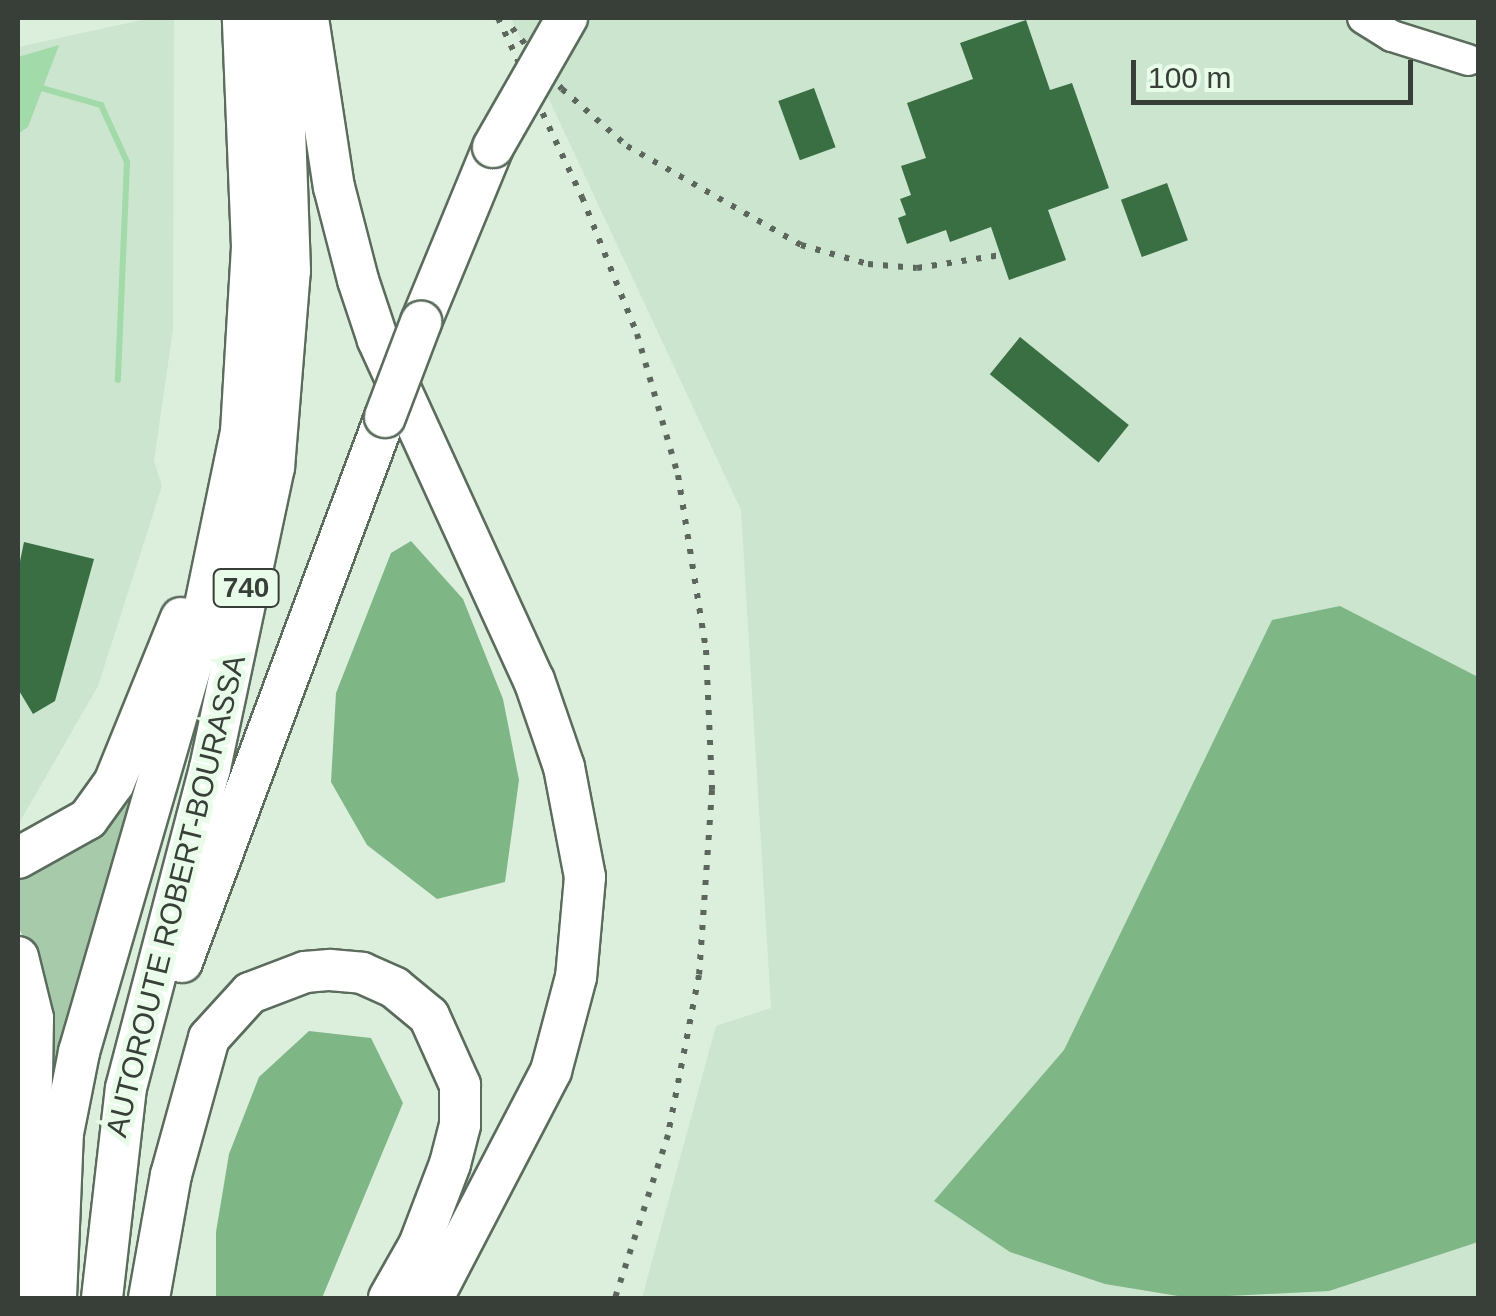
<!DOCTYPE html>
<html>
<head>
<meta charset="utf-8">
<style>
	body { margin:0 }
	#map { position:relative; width:1496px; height:1316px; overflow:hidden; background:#dcefdd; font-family:Arial,sans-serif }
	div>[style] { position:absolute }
	.built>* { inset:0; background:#cbe5ce }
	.green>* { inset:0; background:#a7caaa }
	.forest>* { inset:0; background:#7fb686 }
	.water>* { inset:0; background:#a2daa9 }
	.stream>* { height:6px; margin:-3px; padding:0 3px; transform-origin:3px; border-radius:3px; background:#a2daa9 }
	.building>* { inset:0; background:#3a6e43; transform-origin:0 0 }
	.roads { filter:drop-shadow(2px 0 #5b6c5d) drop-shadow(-2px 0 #5b6c5d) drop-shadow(0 2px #5b6c5d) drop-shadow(0 -2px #5b6c5d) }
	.secondary>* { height:30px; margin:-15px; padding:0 15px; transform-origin:15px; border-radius:15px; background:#fff }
	.highway>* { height:40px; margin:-20px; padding:0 20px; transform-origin:20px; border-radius:20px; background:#fff }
	.rail>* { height:6px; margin-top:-3px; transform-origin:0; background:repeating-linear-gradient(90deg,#5c665d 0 5px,transparent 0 15px) }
	.bridges { filter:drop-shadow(2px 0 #5b6c5d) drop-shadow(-2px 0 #5b6c5d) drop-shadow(0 2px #5b6c5d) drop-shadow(0 -2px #5b6c5d) }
	.highway-bridge>* { height:40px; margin:-20px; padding:0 20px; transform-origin:20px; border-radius:20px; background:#fff }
	span { translate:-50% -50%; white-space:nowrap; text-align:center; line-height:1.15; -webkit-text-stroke:10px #e9fcea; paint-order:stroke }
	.shield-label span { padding:2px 8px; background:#e9fcea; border:2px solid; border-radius:8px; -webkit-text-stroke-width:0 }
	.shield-label { font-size:28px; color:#383f38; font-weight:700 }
	.street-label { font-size:30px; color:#383f38 }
	.frame { position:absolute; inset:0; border:20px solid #383f38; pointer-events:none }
	.scale { position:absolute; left:1131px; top:60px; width:282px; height:45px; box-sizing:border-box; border:5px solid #383f38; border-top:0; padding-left:12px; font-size:30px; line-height:35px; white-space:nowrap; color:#383f38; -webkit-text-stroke:8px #e9fcea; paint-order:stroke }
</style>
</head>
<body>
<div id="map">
	<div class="built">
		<div style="clip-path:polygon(151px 18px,174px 18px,173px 329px,154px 461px,162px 486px,98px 686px,18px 825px,18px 47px)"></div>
		<div style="clip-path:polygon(511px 18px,1478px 18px,1478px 1298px,642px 1298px,716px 1026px,771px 1008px,741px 510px)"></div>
	</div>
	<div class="green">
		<div style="clip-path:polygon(134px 773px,141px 776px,44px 1167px,32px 952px,18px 927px,18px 871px)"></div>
	</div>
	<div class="forest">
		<div style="clip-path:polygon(411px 541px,463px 599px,503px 699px,519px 780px,505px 882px,437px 899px,367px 845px,331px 782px,336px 693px,391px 553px)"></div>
		<div style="clip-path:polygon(1340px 606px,1478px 677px,1478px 1242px,1329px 1291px,1190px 1298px,1105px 1284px,1010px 1252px,934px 1201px,1064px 1050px,1272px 620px)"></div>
		<div style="clip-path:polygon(309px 1031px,371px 1038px,403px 1103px,322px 1298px,216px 1298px,216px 1232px,229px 1154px,259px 1077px)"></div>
	</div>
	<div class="water">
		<div style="clip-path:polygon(59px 45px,28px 127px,18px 134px,18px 57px)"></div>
	</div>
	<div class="stream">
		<div style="left:38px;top:87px;width:66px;rotate:15.9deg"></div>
		<div style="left:101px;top:105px;width:63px;rotate:65.5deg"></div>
		<div style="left:127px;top:162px;width:218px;rotate:92.4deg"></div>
	</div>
	<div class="building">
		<div style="clip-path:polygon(1026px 20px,1050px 90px,1072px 83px,1109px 188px,1048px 210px,1066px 260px,1009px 280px,991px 227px,950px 242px,946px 230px,907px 244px,898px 218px,906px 215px,900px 199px,911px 195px,901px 166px,926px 158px,907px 103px,973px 79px,960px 43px)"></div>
		<div style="left:814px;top:88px;width:63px;height:38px;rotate:70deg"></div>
		<div style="left:1167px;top:183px;width:61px;height:49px;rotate:70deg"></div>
		<div style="left:1020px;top:337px;width:140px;height:48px;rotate:39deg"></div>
		<div style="clip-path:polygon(24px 542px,94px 559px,55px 701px,33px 714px,18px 689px,18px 571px)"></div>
	</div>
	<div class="roads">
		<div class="secondary">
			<div style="left:1363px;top:18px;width:34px;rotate:32deg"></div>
			<div style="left:1392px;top:36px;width:80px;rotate:17.5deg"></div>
		</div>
		<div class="highway">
			<div style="left:308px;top:18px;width:171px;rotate:81.3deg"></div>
			<div style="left:334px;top:187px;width:96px;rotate:75.5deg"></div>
			<div style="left:358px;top:280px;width:63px;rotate:71.6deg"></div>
			<div style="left:378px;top:340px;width:374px;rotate:65.4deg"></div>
			<div style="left:534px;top:680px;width:92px;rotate:71deg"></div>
			<div style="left:564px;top:767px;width:112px;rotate:79.2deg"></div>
			<div style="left:585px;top:877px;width:100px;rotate:95.1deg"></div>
			<div style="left:576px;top:977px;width:97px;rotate:104.9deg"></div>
			<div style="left:551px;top:1071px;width:256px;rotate:117.5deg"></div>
			<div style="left:421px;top:322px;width:189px;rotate:-67.6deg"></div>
			<div style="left:18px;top:858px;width:80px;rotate:-29.1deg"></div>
			<div style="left:88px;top:819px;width:44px;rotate:-54.2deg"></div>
			<div style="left:114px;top:783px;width:178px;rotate:-67.9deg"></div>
			<div style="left:18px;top:957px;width:63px;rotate:76.2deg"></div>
			<div style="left:33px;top:1018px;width:280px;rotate:91deg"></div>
			<div style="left:182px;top:962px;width:582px;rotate:-69.57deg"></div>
			<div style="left:56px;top:1298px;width:165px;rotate:-87.6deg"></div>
			<div style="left:63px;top:1133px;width:83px;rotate:-78.8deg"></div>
			<div style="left:79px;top:1052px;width:420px;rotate:-73.8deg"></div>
			<div style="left:196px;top:649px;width:222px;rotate:-78.3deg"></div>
			<div style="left:241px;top:432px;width:185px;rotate:-86.6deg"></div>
			<div style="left:252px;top:247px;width:229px;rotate:-92.3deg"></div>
			<div style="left:102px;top:1298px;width:211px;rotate:-83.5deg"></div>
			<div style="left:126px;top:1088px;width:331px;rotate:-75.3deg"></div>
			<div style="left:210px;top:768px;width:307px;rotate:-78deg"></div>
			<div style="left:274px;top:468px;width:198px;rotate:-85.4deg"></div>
			<div style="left:290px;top:271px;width:253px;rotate:-92deg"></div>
			<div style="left:149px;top:1298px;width:125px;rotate:-79.9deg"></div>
			<div style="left:171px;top:1175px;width:142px;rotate:-74.5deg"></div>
			<div style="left:209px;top:1038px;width:61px;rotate:-47.7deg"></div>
			<div style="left:250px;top:993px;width:59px;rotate:-20.9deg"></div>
			<div style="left:305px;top:972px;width:25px;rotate:-5deg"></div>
			<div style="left:330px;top:970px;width:32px;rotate:5deg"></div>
			<div style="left:362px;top:973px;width:36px;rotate:24deg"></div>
			<div style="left:395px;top:988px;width:44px;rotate:39.5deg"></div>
			<div style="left:429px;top:1016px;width:76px;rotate:65.8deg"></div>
			<div style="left:460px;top:1085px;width:40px;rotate:90deg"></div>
			<div style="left:460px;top:1125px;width:40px;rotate:104.4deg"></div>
			<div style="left:450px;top:1164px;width:87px;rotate:110.9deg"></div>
			<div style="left:419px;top:1245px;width:61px;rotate:119.5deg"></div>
		</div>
	</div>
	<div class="rail">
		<div style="left:498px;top:18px;width:198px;rotate:64.9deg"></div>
		<div style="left:582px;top:197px;width:148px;rotate:68.1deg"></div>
		<div style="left:637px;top:334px;width:147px;rotate:73.8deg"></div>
		<div style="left:678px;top:475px;width:177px;rotate:80.9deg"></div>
		<div style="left:706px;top:650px;width:140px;rotate:87.5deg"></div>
		<div style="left:712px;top:790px;width:185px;rotate:94deg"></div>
		<div style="left:699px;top:975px;width:163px;rotate:101deg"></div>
		<div style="left:668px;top:1135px;width:171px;rotate:108deg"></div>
		<div style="left:512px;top:28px;width:79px;rotate:50.7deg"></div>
		<div style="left:562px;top:89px;width:86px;rotate:41.2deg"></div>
		<div style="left:627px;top:146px;width:200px;rotate:29.6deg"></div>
		<div style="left:801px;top:245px;width:70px;rotate:15.8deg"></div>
		<div style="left:868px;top:264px;width:49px;rotate:4.7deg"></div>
		<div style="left:917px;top:268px;width:85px;rotate:-8.8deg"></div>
	</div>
	<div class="bridges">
		<div class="highway-bridge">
			<div style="left:493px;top:147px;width:149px;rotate:-60.2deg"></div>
			<div style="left:385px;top:417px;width:102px;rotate:-69.2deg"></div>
		</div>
	</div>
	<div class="shield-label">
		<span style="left:246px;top:588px">740</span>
	</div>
	<div class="street-label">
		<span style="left:176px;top:896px;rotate:-76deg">AUTOROUTE ROBERT-BOURASSA</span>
	</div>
	<div class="frame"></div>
	<div class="scale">100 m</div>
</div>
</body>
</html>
